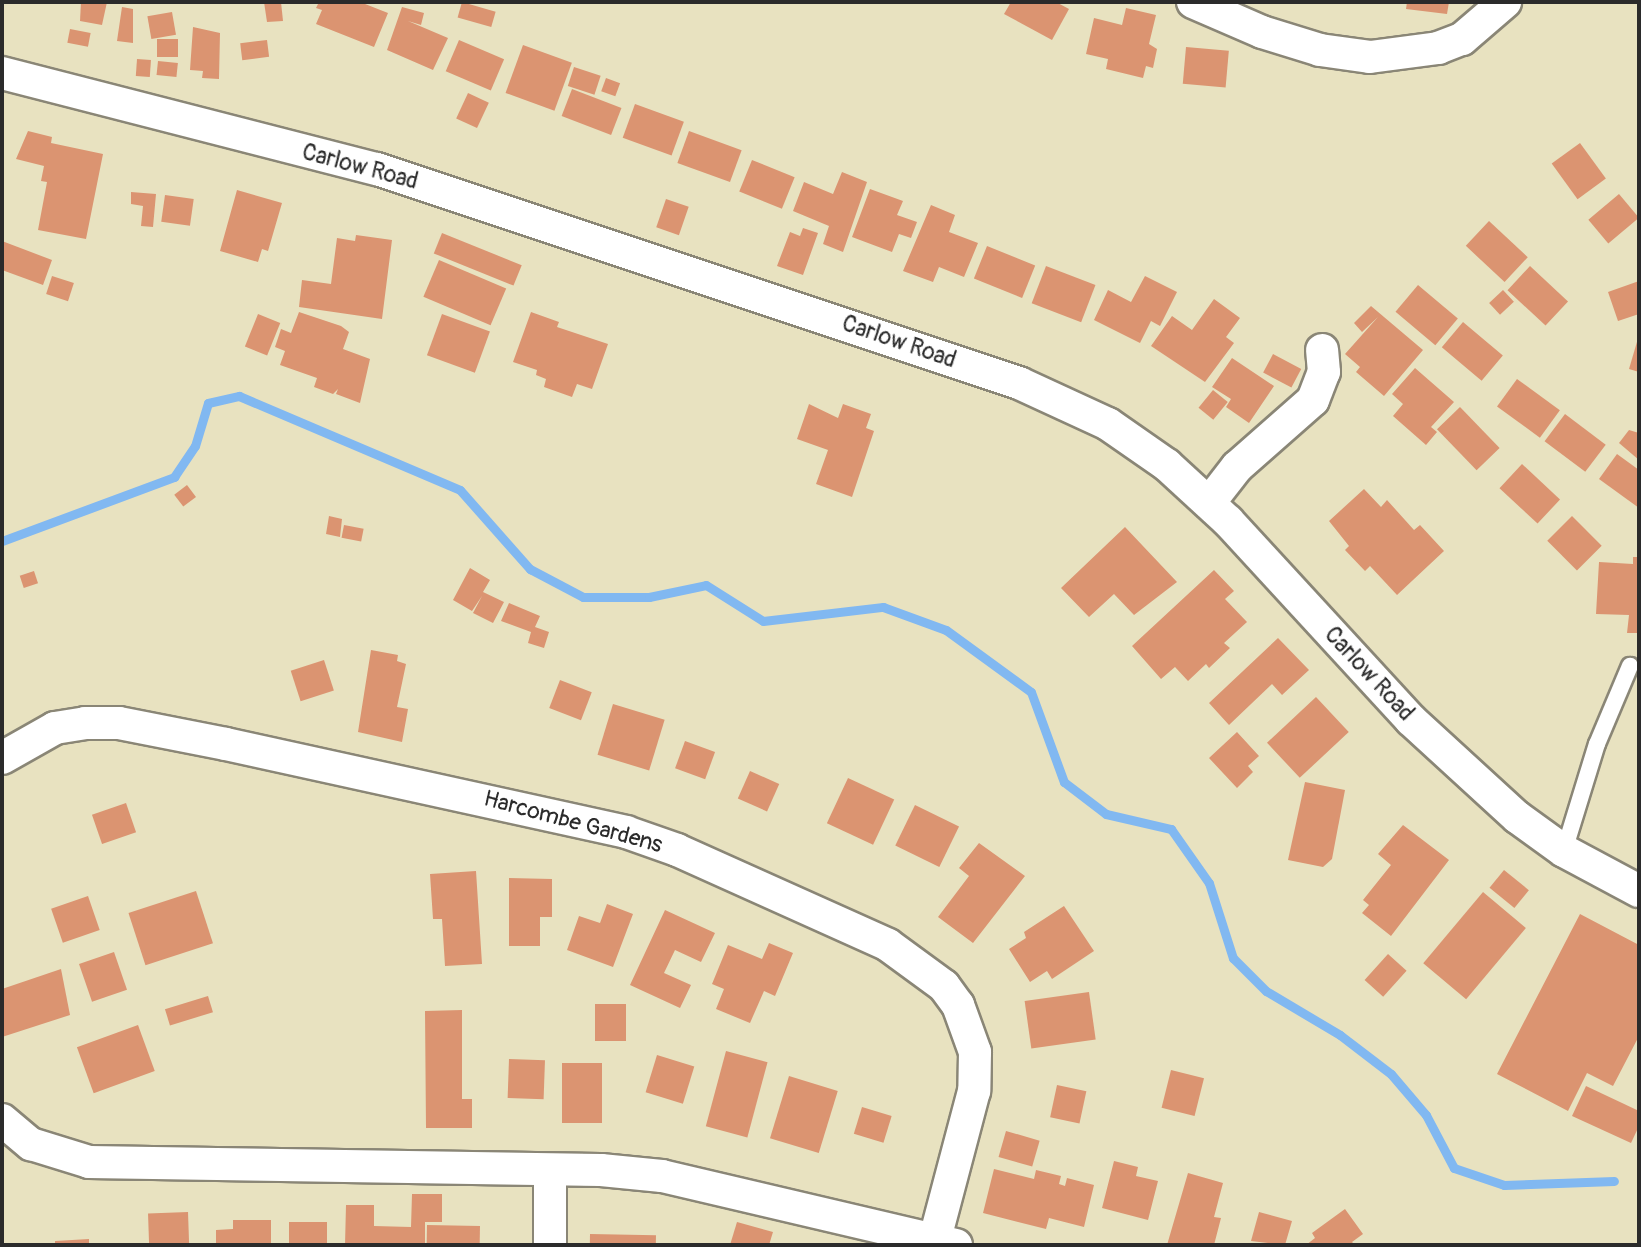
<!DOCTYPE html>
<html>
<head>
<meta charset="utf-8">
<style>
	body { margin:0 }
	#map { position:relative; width:1641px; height:1247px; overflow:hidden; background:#e8e2c0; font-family:Pangolin,sans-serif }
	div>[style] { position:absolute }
	.stream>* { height:9px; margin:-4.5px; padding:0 4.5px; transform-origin:4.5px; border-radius:4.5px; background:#81b8f1 }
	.building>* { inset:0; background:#db9471; transform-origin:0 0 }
	.roads { filter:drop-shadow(2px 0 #8a8676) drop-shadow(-2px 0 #8a8676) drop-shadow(0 2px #8a8676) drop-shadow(0 -2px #8a8676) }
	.service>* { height:16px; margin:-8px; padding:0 8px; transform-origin:8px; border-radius:8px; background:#fff }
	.minor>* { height:32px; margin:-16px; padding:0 16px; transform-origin:16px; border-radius:16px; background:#fff }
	span { translate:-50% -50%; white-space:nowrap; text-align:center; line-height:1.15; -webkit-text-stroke:6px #fff; paint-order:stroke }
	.street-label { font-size:23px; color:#2b2b2b }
	.frame { position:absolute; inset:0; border:4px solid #2b2b2b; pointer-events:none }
</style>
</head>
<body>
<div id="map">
	<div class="stream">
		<div style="left:2px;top:541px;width:184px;rotate:-20.4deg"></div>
		<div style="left:174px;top:477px;width:37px;rotate:-56deg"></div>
		<div style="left:195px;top:446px;width:45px;rotate:-73.2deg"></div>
		<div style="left:208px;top:403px;width:32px;rotate:-13deg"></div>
		<div style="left:239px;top:396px;width:240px;rotate:23deg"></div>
		<div style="left:460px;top:490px;width:106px;rotate:48.5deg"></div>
		<div style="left:530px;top:569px;width:60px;rotate:27.8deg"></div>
		<div style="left:583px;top:597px;width:66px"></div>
		<div style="left:649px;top:597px;width:58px;rotate:-11.9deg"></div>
		<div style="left:706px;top:585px;width:67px;rotate:32.3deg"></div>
		<div style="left:763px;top:621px;width:121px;rotate:-6.7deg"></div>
		<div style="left:883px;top:607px;width:67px;rotate:20.1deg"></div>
		<div style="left:946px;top:630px;width:105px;rotate:36.1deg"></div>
		<div style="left:1031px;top:692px;width:96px;rotate:69.9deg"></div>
		<div style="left:1064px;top:782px;width:53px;rotate:37.3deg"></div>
		<div style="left:1106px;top:814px;width:67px;rotate:13deg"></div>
		<div style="left:1171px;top:829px;width:66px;rotate:54.9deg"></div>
		<div style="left:1209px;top:883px;width:79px;rotate:72.3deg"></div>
		<div style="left:1233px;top:958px;width:47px;rotate:45deg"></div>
		<div style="left:1266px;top:991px;width:86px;rotate:30.7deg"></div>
		<div style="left:1340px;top:1035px;width:64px;rotate:37.4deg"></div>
		<div style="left:1391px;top:1074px;width:54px;rotate:49.5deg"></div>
		<div style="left:1426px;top:1115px;width:60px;rotate:62.2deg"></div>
		<div style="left:1454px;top:1168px;width:53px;rotate:18.8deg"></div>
		<div style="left:1504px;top:1185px;width:110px;rotate:-2.1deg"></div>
	</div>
	<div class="building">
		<div style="clip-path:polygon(81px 2px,107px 2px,102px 25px,80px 21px)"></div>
		<div style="clip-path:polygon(264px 2px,281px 2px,283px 21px,267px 22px)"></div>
		<div style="clip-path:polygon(319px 2px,360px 2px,388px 13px,374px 47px,316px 24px,322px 10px,316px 8px)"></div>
		<div style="left:462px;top:2px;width:35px;height:16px;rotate:16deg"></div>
		<div style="clip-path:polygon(1011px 2px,1056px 2px,1069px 9px,1052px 40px,1004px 14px)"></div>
		<div style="clip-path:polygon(1407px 2px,1449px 2px,1447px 14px,1406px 9px)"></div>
		<div style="clip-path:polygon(122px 7px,133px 9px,133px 43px,117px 41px)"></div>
		<div style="clip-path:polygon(402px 7px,424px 13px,421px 25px,408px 21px,448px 38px,433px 70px,387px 50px)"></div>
		<div style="clip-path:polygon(1126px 8px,1156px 15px,1149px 44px,1157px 49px,1153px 68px,1146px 66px,1143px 78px,1106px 69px,1108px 59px,1086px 54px,1094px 18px,1122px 25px)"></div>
		<div style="left:172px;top:12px;width:23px;height:25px;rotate:80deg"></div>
		<div style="clip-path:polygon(193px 27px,220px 33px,219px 79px,202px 78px,203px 71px,190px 70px)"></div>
		<div style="left:70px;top:29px;width:21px;height:14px;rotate:11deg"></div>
		<div style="left:157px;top:39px;width:21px;height:18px"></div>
		<div style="left:267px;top:40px;width:17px;height:27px;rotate:83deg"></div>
		<div style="left:459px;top:40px;width:49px;height:34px;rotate:23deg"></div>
		<div style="left:523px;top:45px;width:52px;height:51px;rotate:20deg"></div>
		<div style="left:1186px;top:47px;width:43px;height:37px;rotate:5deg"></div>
		<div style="left:137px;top:59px;width:14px;height:17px;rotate:4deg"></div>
		<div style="left:158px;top:61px;width:20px;height:14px;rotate:6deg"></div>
		<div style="left:574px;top:67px;width:28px;height:20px;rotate:18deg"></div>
		<div style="left:606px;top:78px;width:15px;height:14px;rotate:20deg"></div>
		<div style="left:572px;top:89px;width:53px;height:29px;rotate:21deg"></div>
		<div style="left:468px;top:93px;width:23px;height:28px;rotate:25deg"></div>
		<div style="left:635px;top:104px;width:52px;height:36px;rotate:20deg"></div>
		<div style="clip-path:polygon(28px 131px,52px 137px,51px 143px,103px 154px,86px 239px,38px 230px,47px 182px,41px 181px,44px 166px,16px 159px)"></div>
		<div style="left:689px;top:131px;width:56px;height:34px;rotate:20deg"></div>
		<div style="left:1580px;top:143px;width:44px;height:35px;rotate:54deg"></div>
		<div style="left:752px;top:160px;width:46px;height:34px;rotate:22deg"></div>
		<div style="clip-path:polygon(842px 172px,867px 182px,843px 252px,823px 244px,829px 226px,793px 211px,804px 182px,833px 194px)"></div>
		<div style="clip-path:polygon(870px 189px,903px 201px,897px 215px,917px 222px,911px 238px,899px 234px,892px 252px,852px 237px)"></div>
		<div style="clip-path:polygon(237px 190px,282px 203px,268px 251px,262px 249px,258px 262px,220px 251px)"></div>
		<div style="clip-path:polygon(131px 192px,156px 194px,153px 227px,141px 226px,143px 206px,131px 204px)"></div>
		<div style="left:1619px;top:194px;width:31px;height:40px;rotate:50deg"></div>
		<div style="left:165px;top:195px;width:29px;height:27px;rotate:8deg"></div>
		<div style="left:666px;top:199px;width:24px;height:30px;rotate:19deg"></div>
		<div style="clip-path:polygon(931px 205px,955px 215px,949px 232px,978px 243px,964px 277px,939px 267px,933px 282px,903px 271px)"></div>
		<div style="left:1489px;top:221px;width:53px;height:34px;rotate:43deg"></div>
		<div style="clip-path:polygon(803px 228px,818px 233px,803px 275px,777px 266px,790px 232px,800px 236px)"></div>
		<div style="left:442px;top:233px;width:86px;height:22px;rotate:22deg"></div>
		<div style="clip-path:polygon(356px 235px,392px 240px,382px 319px,299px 307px,302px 280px,331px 284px,337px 238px,355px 241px)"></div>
		<div style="clip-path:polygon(2px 241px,52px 260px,43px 285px,2px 270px)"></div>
		<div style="left:987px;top:246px;width:52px;height:35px;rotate:22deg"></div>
		<div style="left:439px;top:260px;width:73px;height:40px;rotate:23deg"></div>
		<div style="left:1046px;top:266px;width:53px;height:40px;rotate:21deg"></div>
		<div style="left:1530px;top:266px;width:52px;height:33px;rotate:43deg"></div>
		<div style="left:52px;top:276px;width:23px;height:19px;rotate:18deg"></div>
		<div style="clip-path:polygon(1145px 276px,1177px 292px,1160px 326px,1151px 321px,1140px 343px,1094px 320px,1108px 290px,1131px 302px)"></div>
		<div style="clip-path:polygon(1639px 281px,1639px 314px,1618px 321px,1608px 292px)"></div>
		<div style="left:1418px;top:285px;width:52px;height:35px;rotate:40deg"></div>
		<div style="left:1503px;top:290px;width:16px;height:19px;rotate:47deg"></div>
		<div style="clip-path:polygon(1214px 299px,1240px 318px,1226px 337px,1234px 343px,1205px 382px,1151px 346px,1172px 316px,1192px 330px)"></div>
		<div style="clip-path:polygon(1371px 306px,1423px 350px,1384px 396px,1356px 372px,1360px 367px,1345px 354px,1378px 317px,1362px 332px,1354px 323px)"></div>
		<div style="clip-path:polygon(299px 312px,341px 326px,349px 332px,343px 349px,370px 359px,360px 403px,336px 394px,338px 389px,333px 394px,314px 387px,317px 378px,280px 365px,285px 351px,275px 347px,281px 329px,291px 333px)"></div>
		<div style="clip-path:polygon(531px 312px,559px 322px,557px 327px,608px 344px,592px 389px,577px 384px,572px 397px,544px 387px,546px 379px,536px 375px,537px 370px,513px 362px)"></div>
		<div style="left:258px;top:314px;width:24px;height:35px;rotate:22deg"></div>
		<div style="left:442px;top:314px;width:51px;height:44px;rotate:20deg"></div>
		<div style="left:1463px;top:322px;width:52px;height:33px;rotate:40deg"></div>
		<div style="clip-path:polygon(1639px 335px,1639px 372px,1629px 369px)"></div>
		<div style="left:1273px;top:354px;width:32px;height:21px;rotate:28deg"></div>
		<div style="clip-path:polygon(1232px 358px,1274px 386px,1249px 423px,1226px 407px,1231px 399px,1212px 387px)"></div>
		<div style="clip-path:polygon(1415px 368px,1454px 402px,1431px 427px,1437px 432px,1426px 445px,1393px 416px,1403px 404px,1392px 394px)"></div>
		<div style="left:1517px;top:379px;width:53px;height:34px;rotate:36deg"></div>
		<div style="left:1213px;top:390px;width:19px;height:23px;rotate:39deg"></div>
		<div style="clip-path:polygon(809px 404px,838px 418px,843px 404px,871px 414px,866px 428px,874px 431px,852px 497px,816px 484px,828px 450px,797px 439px)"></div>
		<div style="left:1460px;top:407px;width:57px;height:32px;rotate:46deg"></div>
		<div style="left:1565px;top:414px;width:51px;height:34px;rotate:37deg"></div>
		<div style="clip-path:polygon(1629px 430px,1639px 433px,1639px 460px,1619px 443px)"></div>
		<div style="clip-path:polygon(1617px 454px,1639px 470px,1639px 508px,1599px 479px)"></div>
		<div style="left:1522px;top:464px;width:52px;height:33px;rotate:43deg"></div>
		<div style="left:187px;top:485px;width:15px;height:16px;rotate:53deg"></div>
		<div style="clip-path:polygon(1364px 489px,1381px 507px,1387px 500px,1414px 530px,1420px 525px,1444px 551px,1397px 595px,1370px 566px,1365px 571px,1345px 550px,1349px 546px,1329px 521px)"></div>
		<div style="clip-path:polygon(329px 516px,342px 519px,340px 537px,326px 534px)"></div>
		<div style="left:1572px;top:516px;width:42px;height:35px;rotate:45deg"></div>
		<div style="left:344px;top:525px;width:20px;height:13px;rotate:11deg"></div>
		<div style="clip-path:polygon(1125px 527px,1177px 582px,1134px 615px,1114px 594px,1089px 617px,1061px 588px)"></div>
		<div style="clip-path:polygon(1633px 557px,1639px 557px,1639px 633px,1627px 633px,1629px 615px,1596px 614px,1599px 562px,1633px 564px)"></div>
		<div style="clip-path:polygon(470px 568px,490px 580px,483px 592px,504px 602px,493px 623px,473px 613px,482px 596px,472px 611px,453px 600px)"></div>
		<div style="clip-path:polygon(1214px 570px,1234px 591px,1225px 599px,1247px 622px,1224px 643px,1230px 648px,1209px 668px,1206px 664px,1188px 681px,1175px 667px,1161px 679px,1132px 646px)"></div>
		<div style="left:34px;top:571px;width:13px;height:15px;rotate:72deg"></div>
		<div style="clip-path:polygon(509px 603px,540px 616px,535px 627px,549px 632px,544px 648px,528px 643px,531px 632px,501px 621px)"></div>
		<div style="clip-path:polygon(1278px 638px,1309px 670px,1282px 695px,1272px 684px,1229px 725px,1209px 703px)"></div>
		<div style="clip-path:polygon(371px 650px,398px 655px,397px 661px,406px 664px,397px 707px,408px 709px,402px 742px,358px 732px)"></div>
		<div style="left:324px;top:660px;width:32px;height:35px;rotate:72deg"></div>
		<div style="left:560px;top:680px;width:34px;height:30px;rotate:21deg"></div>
		<div style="left:1316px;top:697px;width:48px;height:67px;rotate:47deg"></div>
		<div style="left:613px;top:704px;width:54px;height:53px;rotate:17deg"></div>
		<div style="clip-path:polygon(1237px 732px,1259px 756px,1248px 766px,1253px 772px,1237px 788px,1209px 758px)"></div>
		<div style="left:685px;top:741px;width:32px;height:29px;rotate:20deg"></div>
		<div style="left:750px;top:771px;width:32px;height:30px;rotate:24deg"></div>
		<div style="left:848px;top:778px;width:51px;height:50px;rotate:25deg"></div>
		<div style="clip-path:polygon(1305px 782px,1345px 790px,1332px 859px,1323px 867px,1288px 860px)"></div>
		<div style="left:126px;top:803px;width:31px;height:36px;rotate:71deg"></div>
		<div style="left:915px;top:805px;width:49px;height:45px;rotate:26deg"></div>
		<div style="clip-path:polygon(1403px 825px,1449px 860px,1391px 936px,1362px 913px,1369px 905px,1363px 900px,1391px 865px,1378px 854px)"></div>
		<div style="clip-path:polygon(979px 843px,1025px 876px,973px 943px,938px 917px,969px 876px,959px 868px)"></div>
		<div style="left:1504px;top:870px;width:32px;height:23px;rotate:39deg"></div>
		<div style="clip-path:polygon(476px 871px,482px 964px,445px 966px,442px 919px,433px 919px,430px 874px)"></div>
		<div style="clip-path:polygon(509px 878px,552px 879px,552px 917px,540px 917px,540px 946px,509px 946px)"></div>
		<div style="left:196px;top:891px;width:55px;height:71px;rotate:72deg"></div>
		<div style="left:1483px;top:892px;width:56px;height:93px;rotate:40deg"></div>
		<div style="left:88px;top:896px;width:36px;height:39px;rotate:71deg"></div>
		<div style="clip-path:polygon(607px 904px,633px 914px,613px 967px,567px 950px,579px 916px,600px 923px)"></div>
		<div style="clip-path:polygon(1064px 906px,1094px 951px,1052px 979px,1047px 971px,1030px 982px,1009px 949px,1026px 938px,1024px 932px)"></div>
		<div style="clip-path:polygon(665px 910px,715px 933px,701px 962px,675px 950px,664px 973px,691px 985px,680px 1008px,630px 985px)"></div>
		<div style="clip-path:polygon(1580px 914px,1639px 945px,1639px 1036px,1613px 1086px,1587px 1073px,1568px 1111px,1497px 1074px)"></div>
		<div style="clip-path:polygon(769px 943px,793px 953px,775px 996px,764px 991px,750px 1023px,716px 1009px,724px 989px,712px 984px,728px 945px,762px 959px)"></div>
		<div style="left:114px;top:952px;width:40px;height:37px;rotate:71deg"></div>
		<div style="left:1388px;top:954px;width:25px;height:35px;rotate:42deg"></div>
		<div style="clip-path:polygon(61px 969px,70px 1015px,2px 1037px,2px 989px)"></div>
		<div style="left:1089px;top:992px;width:48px;height:65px;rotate:82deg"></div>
		<div style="left:208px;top:996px;width:17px;height:45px;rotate:73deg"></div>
		<div style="left:595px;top:1004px;width:31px;height:37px"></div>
		<div style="clip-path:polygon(462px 1010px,462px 1099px,472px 1099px,472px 1128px,426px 1128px,425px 1011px)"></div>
		<div style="left:138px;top:1025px;width:49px;height:65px;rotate:70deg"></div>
		<div style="left:726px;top:1051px;width:43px;height:78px;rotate:15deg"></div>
		<div style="left:657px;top:1055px;width:39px;height:39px;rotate:17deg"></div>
		<div style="left:509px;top:1059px;width:36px;height:39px;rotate:2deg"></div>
		<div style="left:562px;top:1063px;width:40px;height:60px"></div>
		<div style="left:1171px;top:1070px;width:34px;height:39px;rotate:14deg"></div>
		<div style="left:789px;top:1076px;width:51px;height:65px;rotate:17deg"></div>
		<div style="left:1057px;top:1085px;width:30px;height:33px;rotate:12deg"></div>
		<div style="clip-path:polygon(1586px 1086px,1639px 1111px,1639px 1126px,1631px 1143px,1572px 1116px)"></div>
		<div style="left:862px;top:1107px;width:31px;height:28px;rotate:17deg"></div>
		<div style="left:1006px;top:1131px;width:35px;height:27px;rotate:16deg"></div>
		<div style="clip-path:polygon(1114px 1161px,1138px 1167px,1136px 1176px,1158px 1181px,1148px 1220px,1102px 1208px)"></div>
		<div style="clip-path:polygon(994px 1169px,1034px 1179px,1036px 1170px,1061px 1176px,1059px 1184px,1065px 1186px,1067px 1178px,1094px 1185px,1084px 1227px,1049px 1218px,1046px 1229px,983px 1213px)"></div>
		<div style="clip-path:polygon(1188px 1173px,1223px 1183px,1214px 1217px,1221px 1218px,1214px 1245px,1167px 1245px)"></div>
		<div style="clip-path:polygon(412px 1194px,442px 1194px,442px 1222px,425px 1222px,425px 1245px,345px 1245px,346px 1205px,374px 1205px,374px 1226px,411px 1227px)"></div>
		<div style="clip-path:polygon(1345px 1209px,1363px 1234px,1352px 1242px,1355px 1245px,1306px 1245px,1315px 1238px,1312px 1233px)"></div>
		<div style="left:188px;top:1212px;width:33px;height:40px;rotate:88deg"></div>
		<div style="clip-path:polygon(1259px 1212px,1292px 1221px,1285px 1245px,1251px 1241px)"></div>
		<div style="clip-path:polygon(233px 1220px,271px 1220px,271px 1245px,216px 1245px,216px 1230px,233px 1229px)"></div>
		<div style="left:289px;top:1222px;width:38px;height:23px"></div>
		<div style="clip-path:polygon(737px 1222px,773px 1232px,769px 1245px,730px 1245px)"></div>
		<div style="left:427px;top:1225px;width:53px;height:20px;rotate:1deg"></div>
		<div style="left:590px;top:1234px;width:66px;height:11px;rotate:1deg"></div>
		<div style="clip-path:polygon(89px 1239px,89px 1245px,55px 1245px,55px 1241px)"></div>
	</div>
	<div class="roads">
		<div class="service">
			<div style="left:1564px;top:851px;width:112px;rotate:-72.9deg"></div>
			<div style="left:1597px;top:744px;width:85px;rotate:-67.1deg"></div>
		</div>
		<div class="minor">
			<div style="left:1193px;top:2px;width:75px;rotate:23.5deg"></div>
			<div style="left:1262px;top:32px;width:61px;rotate:17.2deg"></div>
			<div style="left:1320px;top:50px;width:50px;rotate:8deg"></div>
			<div style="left:1370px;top:57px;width:69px;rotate:-7.5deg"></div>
			<div style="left:1438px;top:48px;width:26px;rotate:-21deg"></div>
			<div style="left:1462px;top:39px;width:57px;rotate:-40.7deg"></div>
			<div style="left:2px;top:73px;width:387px;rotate:14.4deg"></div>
			<div style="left:377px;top:169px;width:677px;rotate:18.43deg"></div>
			<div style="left:1019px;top:383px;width:98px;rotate:24.7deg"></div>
			<div style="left:1108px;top:424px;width:72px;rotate:34.8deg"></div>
			<div style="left:1167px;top:465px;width:83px;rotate:42.6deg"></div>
			<div style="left:1228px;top:521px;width:270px;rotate:47.4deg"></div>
			<div style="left:1411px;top:720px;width:144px;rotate:42.5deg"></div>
			<div style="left:1517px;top:817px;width:58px;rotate:35.9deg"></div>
			<div style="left:1564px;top:851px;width:85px;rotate:28.1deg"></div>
			<div style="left:1209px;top:503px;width:46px;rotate:-52.1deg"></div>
			<div style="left:1237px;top:467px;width:101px;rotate:-41.4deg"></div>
			<div style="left:1313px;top:400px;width:30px;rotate:-69deg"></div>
			<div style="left:1324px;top:372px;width:22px;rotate:-95deg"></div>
			<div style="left:2px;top:758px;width:61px;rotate:-29.5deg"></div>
			<div style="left:55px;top:728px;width:30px;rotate:-9deg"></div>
			<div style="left:85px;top:723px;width:34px"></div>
			<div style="left:119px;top:723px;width:109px;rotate:11.1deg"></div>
			<div style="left:226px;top:744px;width:410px;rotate:12.4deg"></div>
			<div style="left:626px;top:832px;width:54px;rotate:19.4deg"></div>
			<div style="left:677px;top:850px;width:231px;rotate:24.2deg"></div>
			<div style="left:888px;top:945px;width:69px;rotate:36.2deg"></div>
			<div style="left:944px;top:986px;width:24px;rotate:54deg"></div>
			<div style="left:958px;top:1005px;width:50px;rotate:70.1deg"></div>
			<div style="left:975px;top:1052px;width:39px;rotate:91deg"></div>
			<div style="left:974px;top:1091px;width:153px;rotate:104.8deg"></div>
			<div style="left:2px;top:1120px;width:38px;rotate:40deg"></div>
			<div style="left:31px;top:1144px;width:61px;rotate:17.2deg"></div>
			<div style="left:89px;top:1162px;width:512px;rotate:0.9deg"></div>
			<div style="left:601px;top:1170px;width:61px;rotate:5.6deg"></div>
			<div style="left:662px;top:1176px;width:302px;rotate:13.2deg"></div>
			<div style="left:550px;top:1245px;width:75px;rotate:-90deg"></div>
		</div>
	</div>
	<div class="street-label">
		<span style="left:360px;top:167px;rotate:15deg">Carlow Road</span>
		<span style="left:899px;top:342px;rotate:19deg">Carlow Road</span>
		<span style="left:1369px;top:674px;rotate:47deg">Carlow Road</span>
		<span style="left:573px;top:822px;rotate:15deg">Harcombe Gardens</span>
	</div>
	<div class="frame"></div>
</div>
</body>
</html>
